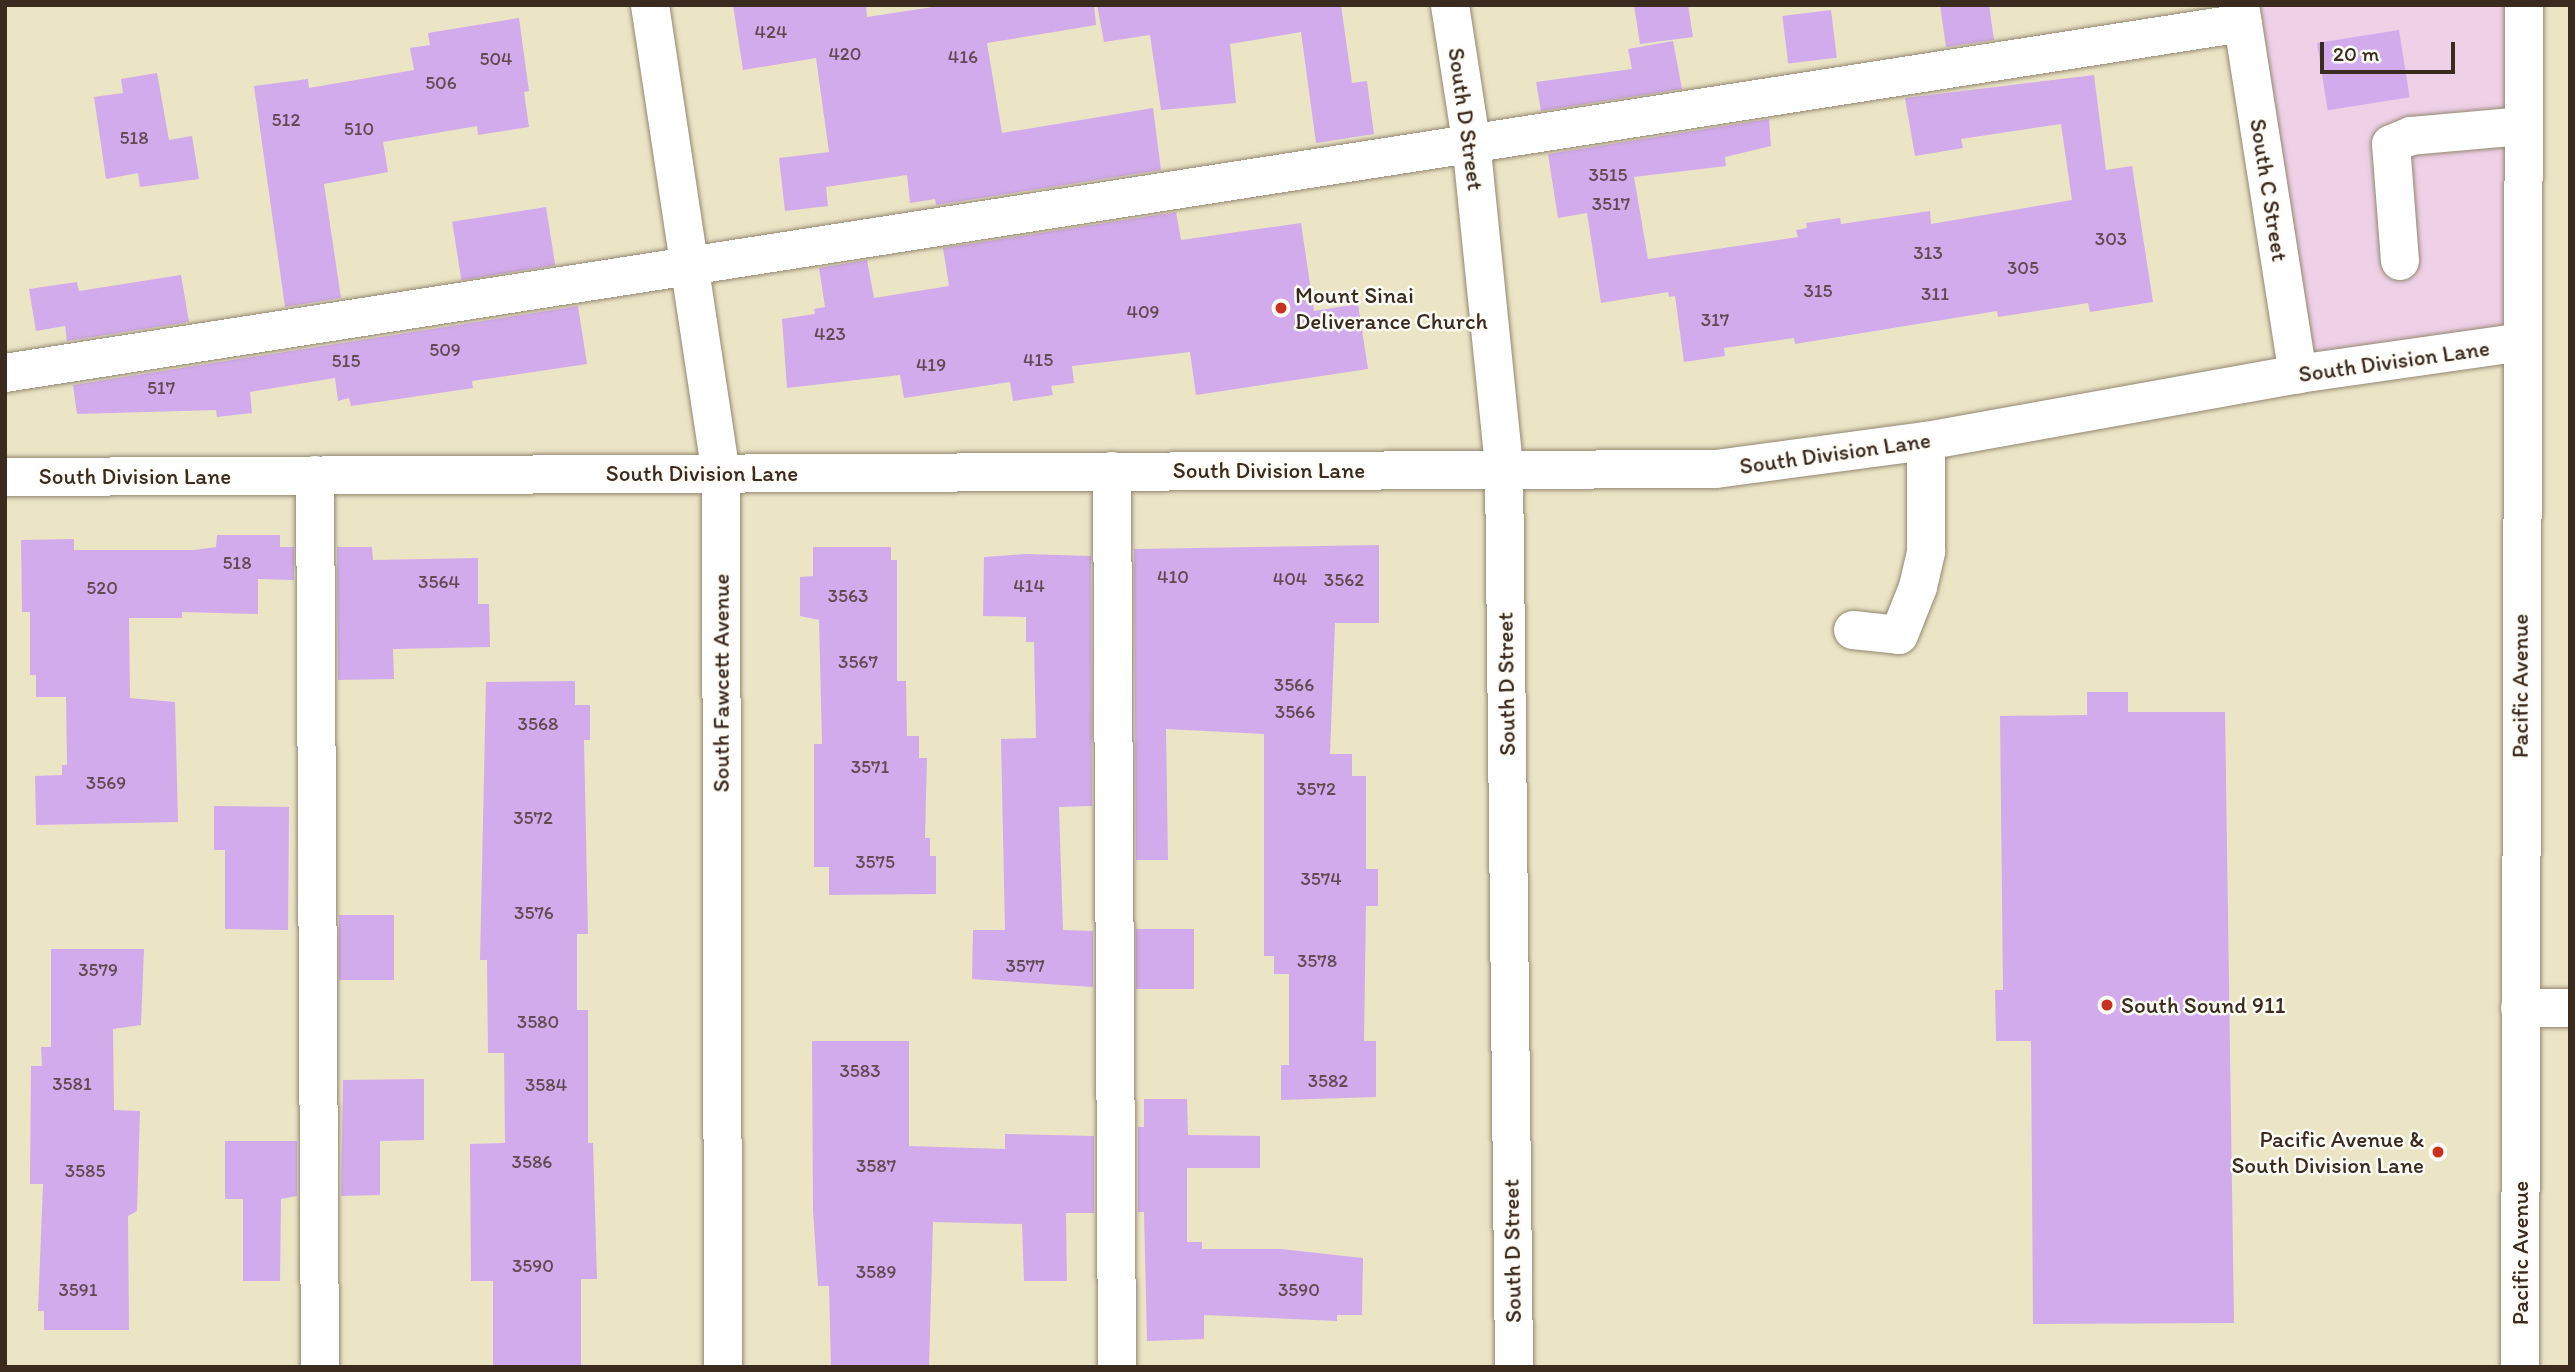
<!DOCTYPE html>
<style>
body{margin:0}
#map{position:relative;width:2575px;height:1372px;overflow:hidden;background:#ebe4c5;font-family:Itim,sans-serif}
div>[style]{position:absolute}
.built>*{inset:0;background:#eed0e7}
.building>*{inset:0;background:#d2abec;transform-origin:0 0}
.roads{filter:drop-shadow(0 0 2px #938772) drop-shadow(0 0 2px #938772)}
.minor>*{height:38px;margin:-19px;padding:0 19px;transform-origin:19px;border-radius:19px;background:#fff}
.major>*{height:38px;margin:-19px;padding:0 19px;transform-origin:19px;border-radius:19px;background:#fff}
.dots>*{width:19px;height:19px;translate:-50% -50%;box-sizing:border-box;border:4px solid #fdfcf7;border-radius:50%}
span{translate:-50% -50%;white-space:nowrap;text-align:center;line-height:1.15;-webkit-text-stroke:5px #fdfcf7;paint-order:stroke}
.number-label{font-size:19px;color:#614a52}
.number-label span{-webkit-text-stroke-width:0}
.street-label{font-size:23px;color:#3b2a1e}
.poi-label{font-size:23px;color:#3b2a1e}
.left{translate:0 -50%;text-align:left}
.right{translate:-100% -50%;text-align:right}
.frame{position:absolute;inset:0;border:7px solid #3b2a1e;pointer-events:none}
.scale{position:absolute;left:2320px;top:42px;width:135px;height:32px;box-sizing:border-box;border:4px solid #3b2a1e;border-top:0;padding-left:9px;font-size:21px;line-height:24px;white-space:nowrap;color:#3b2a1e;-webkit-text-stroke:5px #fdfcf7;paint-order:stroke}
</style>
<div id="map">
<div class="built">
<i style="clip-path:polygon(2240px 5px,2524px 5px,2522px 342px,2298px 374px)"></i>
</div>
<div class="building">
<i style="clip-path:polygon(733px 5px,866px 5px,867px 17px,946px 5px,1094px 5px,1096px 25px,987px 43px,1002px 133px,1153px 108px,1161px 170px,936px 205px,935px 199px,910px 203px,907px 175px,826px 187px,828px 206px,785px 211px,779px 158px,829px 152px,816px 58px,743px 70px)"></i>
<i style="clip-path:polygon(1097px 5px,1341px 5px,1352px 83px,1367px 81px,1374px 134px,1316px 143px,1301px 32px,1230px 44px,1236px 103px,1161px 110px,1150px 35px,1104px 42px)"></i>
<i style="clip-path:polygon(1634px 5px,1688px 5px,1693px 37px,1640px 44px)"></i>
<i style="clip-path:polygon(1940px 5px,1989px 5px,1994px 40px,1946px 47px)"></i>
<i style="left:1831px;top:10px;width:48px;height:49px;rotate:83deg"></i>
<i style="clip-path:polygon(519px 18px,529px 91px,524px 92px,529px 127px,478px 135px,477px 126px,383px 142px,388px 172px,324px 184px,341px 298px,285px 307px,254px 86px,308px 79px,309px 88px,414px 70px,410px 48px,430px 45px,428px 33px)"></i>
<i style="left:2399px;top:30px;width:68px;height:83px;rotate:81deg"></i>
<i style="clip-path:polygon(1673px 41px,1682px 89px,1541px 111px,1536px 82px,1632px 69px,1628px 49px)"></i>
<i style="clip-path:polygon(157px 73px,169px 140px,192px 136px,199px 179px,140px 187px,138px 173px,106px 179px,94px 97px,123px 93px,121px 79px)"></i>
<i style="clip-path:polygon(2094px 75px,2106px 170px,2132px 166px,2153px 302px,2090px 312px,2088px 303px,1998px 317px,1997px 311px,1795px 344px,1794px 338px,1724px 348px,1725px 356px,1684px 362px,1675px 296px,1669px 297px,1668px 292px,1601px 303px,1587px 213px,1558px 218px,1548px 154px,1769px 119px,1771px 146px,1725px 157px,1726px 166px,1634px 177px,1648px 259px,1798px 237px,1796px 230px,1807px 228px,1806px 223px,1840px 218px,1841px 224px,1930px 211px,1931px 224px,2072px 200px,2061px 124px,1961px 139px,1963px 148px,1915px 156px,1905px 98px)"></i>
<i style="left:546px;top:207px;width:59px;height:95px;rotate:81deg"></i>
<i style="clip-path:polygon(1176px 212px,1181px 240px,1301px 223px,1314px 311px,1358px 304px,1368px 369px,1196px 395px,1190px 352px,1072px 366px,1074px 383px,1051px 386px,1053px 395px,1013px 401px,1010px 382px,904px 398px,900px 375px,787px 388px,782px 319px,815px 314px,814px 309px,825px 307px,819px 268px,867px 260px,874px 298px,949px 286px,943px 248px)"></i>
<i style="clip-path:polygon(181px 275px,189px 322px,67px 341px,65px 326px,36px 331px,29px 289px,77px 282px,79px 291px)"></i>
<i style="clip-path:polygon(578px 306px,587px 364px,472px 381px,473px 388px,351px 406px,349px 398px,338px 401px,335px 378px,250px 392px,252px 413px,217px 417px,216px 410px,77px 414px,73px 385px)"></i>
<i style="clip-path:polygon(217px 535px,280px 535px,280px 547px,294px 547px,294px 580px,258px 579px,258px 614px,182px 612px,182px 618px,129px 618px,130px 698px,175px 702px,178px 822px,36px 825px,35px 776px,62px 775px,62px 765px,67px 765px,66px 697px,36px 697px,36px 675px,30px 675px,30px 612px,22px 612px,21px 540px,74px 539px,74px 550px,194px 550px,216px 547px)"></i>
<i style="clip-path:polygon(1379px 545px,1379px 623px,1335px 623px,1330px 754px,1352px 754px,1352px 776px,1366px 776px,1366px 869px,1378px 869px,1378px 906px,1366px 906px,1364px 1041px,1376px 1041px,1376px 1097px,1281px 1100px,1281px 1065px,1289px 1065px,1289px 974px,1274px 974px,1274px 956px,1264px 956px,1264px 734px,1166px 729px,1168px 860px,1136px 860px,1134px 549px)"></i>
<i style="clip-path:polygon(337px 547px,372px 547px,373px 560px,478px 558px,478px 604px,489px 604px,490px 647px,393px 649px,394px 679px,338px 680px)"></i>
<i style="clip-path:polygon(813px 547px,891px 547px,891px 560px,897px 560px,897px 681px,906px 681px,907px 736px,919px 736px,919px 758px,927px 758px,925px 838px,930px 838px,930px 856px,936px 856px,936px 894px,829px 895px,829px 867px,814px 867px,814px 744px,822px 744px,819px 620px,800px 616px,800px 577px,813px 576px)"></i>
<i style="clip-path:polygon(1025px 554px,1091px 556px,1092px 806px,1059px 807px,1063px 930px,1093px 931px,1093px 987px,972px 979px,973px 930px,1005px 930px,1001px 739px,1036px 738px,1034px 642px,1026px 642px,1026px 617px,983px 616px,984px 557px)"></i>
<i style="clip-path:polygon(575px 681px,575px 705px,590px 705px,590px 740px,584px 740px,588px 934px,577px 934px,577px 1010px,588px 1010px,588px 1143px,593px 1143px,597px 1279px,581px 1279px,581px 1367px,493px 1367px,493px 1281px,471px 1281px,470px 1144px,505px 1143px,504px 1053px,488px 1053px,487px 960px,480px 960px,486px 682px)"></i>
<i style="clip-path:polygon(2087px 692px,2128px 692px,2128px 712px,2225px 712px,2234px 1323px,2033px 1324px,2031px 1041px,1996px 1041px,1995px 990px,2003px 990px,2000px 716px,2087px 715px)"></i>
<i style="clip-path:polygon(214px 806px,289px 807px,288px 930px,225px 929px,225px 850px,214px 850px)"></i>
<i style="left:339px;top:915px;width:55px;height:65px"></i>
<i style="left:1194px;top:929px;width:60px;height:58px;rotate:90deg"></i>
<i style="clip-path:polygon(51px 949px,144px 949px,141px 1025px,113px 1029px,114px 1110px,140px 1111px,137px 1211px,128px 1216px,129px 1330px,44px 1330px,44px 1311px,38px 1311px,43px 1184px,30px 1184px,31px 1066px,42px 1066px,41px 1047px,51px 1047px)"></i>
<i style="clip-path:polygon(812px 1041px,909px 1041px,909px 1146px,1005px 1149px,1005px 1134px,1094px 1136px,1094px 1213px,1066px 1213px,1067px 1281px,1024px 1281px,1022px 1224px,933px 1222px,929px 1367px,831px 1367px,829px 1286px,818px 1286px,813px 1210px)"></i>
<i style="clip-path:polygon(424px 1079px,424px 1140px,380px 1141px,380px 1195px,341px 1196px,343px 1080px)"></i>
<i style="clip-path:polygon(1144px 1099px,1187px 1099px,1188px 1135px,1260px 1136px,1260px 1168px,1187px 1168px,1187px 1242px,1202px 1242px,1202px 1249px,1281px 1249px,1363px 1258px,1362px 1315px,1337px 1315px,1337px 1321px,1204px 1315px,1204px 1339px,1147px 1341px,1144px 1212px,1138px 1212px,1138px 1127px,1144px 1127px)"></i>
<i style="clip-path:polygon(225px 1141px,297px 1141px,297px 1196px,281px 1199px,280px 1281px,243px 1281px,243px 1199px,225px 1199px)"></i>
</div>
<div class="roads">
<div class="minor">
<i style="left:650px;top:5px;width:474px;rotate:81.4deg"></i>
<i style="left:721px;top:474px;width:893px;rotate:89.87deg"></i>
<i style="left:1450px;top:5px;width:138px;rotate:81.2deg"></i>
<i style="left:1471px;top:141px;width:329px;rotate:84.2deg"></i>
<i style="left:1504px;top:468px;width:899px;rotate:89.36deg"></i>
<i style="left:2240px;top:5px;width:374px;rotate:81.1deg"></i>
<i style="left:2400px;top:261px;width:117px;rotate:-94.4deg"></i>
<i style="left:2391px;top:144px;width:22px;rotate:-22deg"></i>
<i style="left:2411px;top:136px;width:112px;rotate:-5.1deg"></i>
<i style="left:5px;top:373px;width:2265px;rotate:-8.89deg"></i>
<i style="left:1112px;top:471px;width:896px;rotate:89.68deg"></i>
<i style="left:315px;top:475px;width:892px;rotate:89.68deg"></i>
<i style="left:5px;top:477px;width:1711px;rotate:-0.27deg"></i>
<i style="left:1716px;top:469px;width:212px;rotate:-7.6deg"></i>
<i style="left:1926px;top:441px;width:378px;rotate:-10.2deg"></i>
<i style="left:2298px;top:374px;width:226px;rotate:-8.1deg"></i>
<i style="left:1853px;top:630px;width:46px;rotate:6.2deg"></i>
<i style="left:1899px;top:635px;width:52px;rotate:-68.4deg"></i>
<i style="left:1918px;top:587px;width:37px;rotate:-77deg"></i>
<i style="left:1926px;top:551px;width:110px;rotate:-90deg"></i>
<i style="left:2520px;top:1008px;width:50px"></i>
</div>
<div class="major">
<i style="left:2520px;top:1367px;width:1362px;rotate:-89.83deg"></i>
</div>
</div>
<div class="dots">
<i style="left:1281px;top:308px;background:#c8321e"></i>
<i style="left:2107px;top:1005px;background:#c8321e"></i>
<i style="left:2438px;top:1152px;background:#c8321e"></i>
</div>
<div class="number-label">
<span style="left:771px;top:32px">424</span>
<span style="left:845px;top:54px">420</span>
<span style="left:963px;top:57px">416</span>
<span style="left:496px;top:59px">504</span>
<span style="left:441px;top:83px">506</span>
<span style="left:286px;top:120px">512</span>
<span style="left:359px;top:129px">510</span>
<span style="left:134px;top:138px">518</span>
<span style="left:1608px;top:175px">3515</span>
<span style="left:1611px;top:204px">3517</span>
<span style="left:2111px;top:239px">303</span>
<span style="left:1928px;top:253px">313</span>
<span style="left:2023px;top:268px">305</span>
<span style="left:1818px;top:291px">315</span>
<span style="left:1935px;top:294px">311</span>
<span style="left:1143px;top:312px">409</span>
<span style="left:1715px;top:320px">317</span>
<span style="left:830px;top:334px">423</span>
<span style="left:445px;top:350px">509</span>
<span style="left:1038px;top:360px">415</span>
<span style="left:346px;top:361px">515</span>
<span style="left:931px;top:365px">419</span>
<span style="left:161px;top:388px">517</span>
<span style="left:237px;top:563px">518</span>
<span style="left:1173px;top:577px">410</span>
<span style="left:1290px;top:579px">404</span>
<span style="left:1344px;top:580px">3562</span>
<span style="left:439px;top:582px">3564</span>
<span style="left:1029px;top:586px">414</span>
<span style="left:102px;top:588px">520</span>
<span style="left:848px;top:596px">3563</span>
<span style="left:858px;top:662px">3567</span>
<span style="left:1294px;top:685px">3566</span>
<span style="left:1295px;top:712px">3566</span>
<span style="left:538px;top:724px">3568</span>
<span style="left:870px;top:767px">3571</span>
<span style="left:106px;top:783px">3569</span>
<span style="left:1316px;top:789px">3572</span>
<span style="left:533px;top:818px">3572</span>
<span style="left:875px;top:862px">3575</span>
<span style="left:1321px;top:879px">3574</span>
<span style="left:534px;top:913px">3576</span>
<span style="left:1317px;top:961px">3578</span>
<span style="left:1025px;top:966px">3577</span>
<span style="left:98px;top:970px">3579</span>
<span style="left:538px;top:1022px">3580</span>
<span style="left:860px;top:1071px">3583</span>
<span style="left:1328px;top:1081px">3582</span>
<span style="left:72px;top:1084px">3581</span>
<span style="left:546px;top:1085px">3584</span>
<span style="left:532px;top:1162px">3586</span>
<span style="left:876px;top:1166px">3587</span>
<span style="left:85px;top:1171px">3585</span>
<span style="left:533px;top:1266px">3590</span>
<span style="left:876px;top:1272px">3589</span>
<span style="left:78px;top:1290px">3591</span>
<span style="left:1299px;top:1290px">3590</span>
</div>
<div class="street-label">
<span style="left:1466px;top:119px;rotate:82deg">South D Street</span>
<span style="left:2269px;top:190px;rotate:81deg">South C Street</span>
<span style="left:2394px;top:361px;rotate:-8deg">South Division Lane</span>
<span style="left:1835px;top:453px;rotate:-8deg">South Division Lane</span>
<span style="left:1269px;top:470px">South Division Lane</span>
<span style="left:702px;top:473px">South Division Lane</span>
<span style="left:135px;top:476px">South Division Lane</span>
<span style="left:721px;top:683px;rotate:-90deg">South Fawcett Avenue</span>
<span style="left:1506px;top:684px;rotate:-91deg">South D Street</span>
<span style="left:2520px;top:686px;rotate:-90deg">Pacific Avenue</span>
<span style="left:1512px;top:1251px;rotate:-91deg">South D Street</span>
<span style="left:2520px;top:1253px;rotate:-90deg">Pacific Avenue</span>
</div>
<div class="poi-label">
<span class="left" style="left:1295px;top:308px">Mount Sinai<br>Deliverance Church</span>
<span class="left" style="left:2121px;top:1005px">South Sound 911</span>
<span class="right" style="left:2424px;top:1152px">Pacific Avenue &amp;<br>South Division Lane</span>
</div>
<div class="frame"></div>
<div class="scale">20 m</div>
</div>
